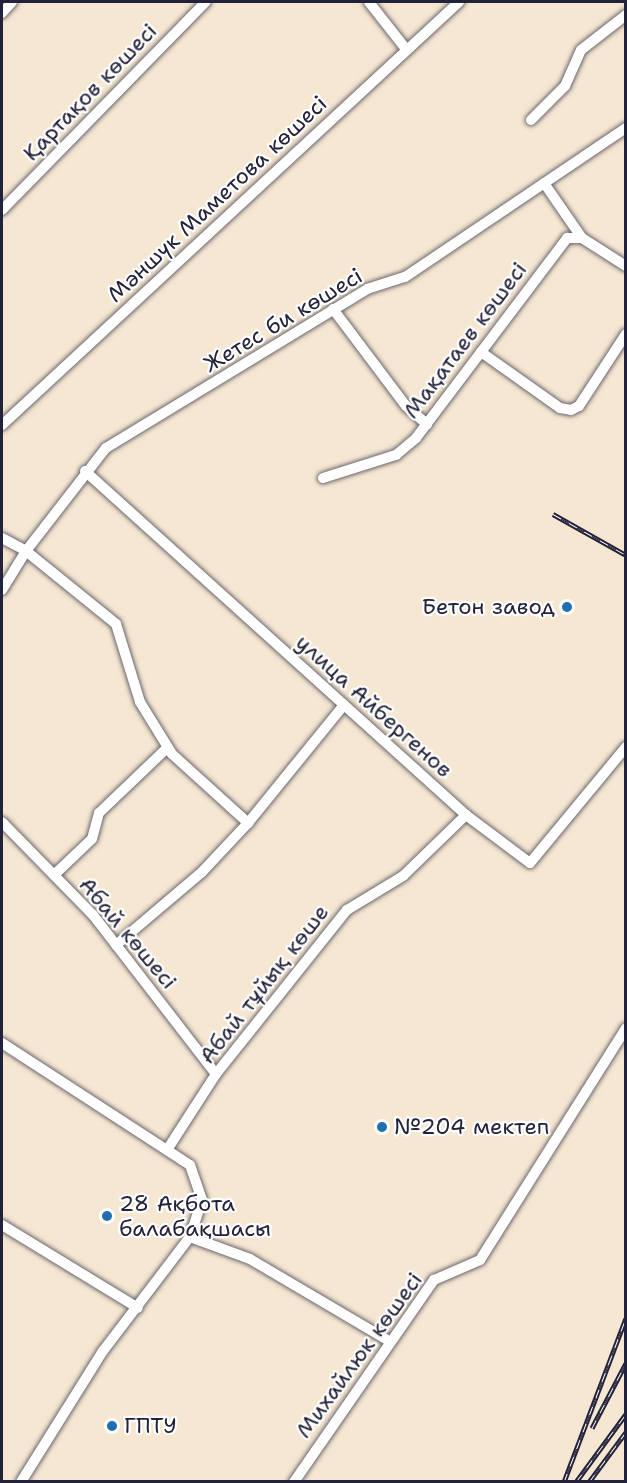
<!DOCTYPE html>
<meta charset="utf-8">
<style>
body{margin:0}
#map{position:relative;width:627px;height:1483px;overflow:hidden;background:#f5e7d1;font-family:"Shantell Sans",sans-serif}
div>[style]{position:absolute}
.roads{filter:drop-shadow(0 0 2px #6c6770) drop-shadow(0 0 2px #6c6770)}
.street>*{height:10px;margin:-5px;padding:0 5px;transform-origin:5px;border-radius:5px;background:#fff}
.rail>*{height:5px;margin-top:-2.5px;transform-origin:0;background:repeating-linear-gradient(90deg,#fff 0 9px,#22223b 0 18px);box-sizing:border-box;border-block:2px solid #22223b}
.dots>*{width:16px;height:16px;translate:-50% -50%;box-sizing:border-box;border:3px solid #fff;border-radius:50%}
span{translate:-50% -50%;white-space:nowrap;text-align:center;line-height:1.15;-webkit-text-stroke:4.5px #fff;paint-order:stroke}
.street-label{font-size:22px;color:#22223b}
.poi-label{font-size:22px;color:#22223b}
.right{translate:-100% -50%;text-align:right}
.left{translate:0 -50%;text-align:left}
.frame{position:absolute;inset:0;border:3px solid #22223b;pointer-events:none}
</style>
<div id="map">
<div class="roads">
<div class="street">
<i style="left:369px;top:2px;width:60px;rotate:51.8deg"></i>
<i style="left:2px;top:13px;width:15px;rotate:-48deg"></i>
<i style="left:531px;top:120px;width:48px;rotate:-45deg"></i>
<i style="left:565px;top:86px;width:39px;rotate:-66deg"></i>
<i style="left:581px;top:50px;width:57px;rotate:-37.9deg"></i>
<i style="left:544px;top:183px;width:67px;rotate:55.4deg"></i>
<i style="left:2px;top:210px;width:291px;rotate:-45.6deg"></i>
<i style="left:333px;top:309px;width:121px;rotate:53deg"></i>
<i style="left:406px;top:406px;width:28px;rotate:41deg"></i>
<i style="left:481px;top:352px;width:97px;rotate:35.3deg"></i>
<i style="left:560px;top:408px;width:11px;rotate:10deg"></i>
<i style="left:571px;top:410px;width:9px;rotate:-27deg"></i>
<i style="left:579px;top:406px;width:86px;rotate:-56.9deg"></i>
<i style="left:2px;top:425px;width:623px;rotate:-42.79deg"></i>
<i style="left:85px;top:471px;width:513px;rotate:42.08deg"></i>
<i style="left:466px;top:815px;width:80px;rotate:36.9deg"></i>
<i style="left:530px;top:863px;width:151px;rotate:-50.4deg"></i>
<i style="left:323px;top:478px;width:77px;rotate:-17.5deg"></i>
<i style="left:396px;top:455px;width:26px;rotate:-40deg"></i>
<i style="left:416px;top:438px;width:251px;rotate:-52.9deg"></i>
<i style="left:567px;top:238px;width:15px"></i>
<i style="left:582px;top:238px;width:52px;rotate:32.5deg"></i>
<i style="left:2px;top:538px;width:27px;rotate:28deg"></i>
<i style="left:26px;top:551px;width:116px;rotate:39deg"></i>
<i style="left:116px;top:624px;width:82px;rotate:72.9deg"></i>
<i style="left:140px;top:702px;width:61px;rotate:58.4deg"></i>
<i style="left:172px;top:754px;width:103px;rotate:42.2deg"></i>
<i style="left:2px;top:590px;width:46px;rotate:-58.4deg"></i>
<i style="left:26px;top:551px;width:130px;rotate:-52.2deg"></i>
<i style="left:106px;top:448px;width:306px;rotate:-31.3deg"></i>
<i style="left:367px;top:289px;width:40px;rotate:-18deg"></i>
<i style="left:405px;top:277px;width:267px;rotate:-34deg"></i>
<i style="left:2px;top:822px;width:130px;rotate:45.6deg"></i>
<i style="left:93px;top:915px;width:201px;rotate:52.3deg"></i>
<i style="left:54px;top:875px;width:52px;rotate:-43.5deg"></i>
<i style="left:92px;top:839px;width:27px;rotate:-75deg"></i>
<i style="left:99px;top:813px;width:95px;rotate:-43.7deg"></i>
<i style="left:116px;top:945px;width:113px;rotate:-40.3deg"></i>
<i style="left:202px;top:872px;width:67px;rotate:-46.8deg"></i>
<i style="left:248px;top:823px;width:152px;rotate:-50.9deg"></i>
<i style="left:2px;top:1043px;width:224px;rotate:33deg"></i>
<i style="left:190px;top:1165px;width:37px;rotate:71deg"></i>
<i style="left:202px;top:1200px;width:39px;rotate:108deg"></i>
<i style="left:167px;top:1150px;width:90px;rotate:-57.2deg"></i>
<i style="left:216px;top:1074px;width:210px;rotate:-51.4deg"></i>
<i style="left:347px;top:910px;width:66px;rotate:-31.3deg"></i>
<i style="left:403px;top:876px;width:88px;rotate:-44.1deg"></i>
<i style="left:2px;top:1225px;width:159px;rotate:31.4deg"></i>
<i style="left:21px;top:1482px;width:155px;rotate:-58deg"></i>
<i style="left:103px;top:1351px;width:143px;rotate:-52.7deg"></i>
<i style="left:190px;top:1237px;width:64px;rotate:20.1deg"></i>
<i style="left:250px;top:1259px;width:161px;rotate:30.5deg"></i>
<i style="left:294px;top:1482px;width:246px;rotate:-55.3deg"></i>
<i style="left:434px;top:1280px;width:50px;rotate:-23.5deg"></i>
<i style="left:480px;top:1260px;width:274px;rotate:-57.8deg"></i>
</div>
</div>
<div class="rail">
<i style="left:553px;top:514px;width:84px;rotate:29.3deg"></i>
<i style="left:592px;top:1428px;width:73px;rotate:-62.4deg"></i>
<i style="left:564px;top:1482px;width:175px;rotate:-69.3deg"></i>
<i style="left:576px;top:1482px;width:84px;rotate:-53.7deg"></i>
<i style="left:589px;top:1482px;width:62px;rotate:-53.5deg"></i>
</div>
<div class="dots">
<i style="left:567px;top:607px;background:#1f6fb2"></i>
<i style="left:382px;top:1127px;background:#1f6fb2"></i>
<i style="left:107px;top:1216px;background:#1f6fb2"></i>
<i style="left:112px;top:1426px;background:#1f6fb2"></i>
</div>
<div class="street-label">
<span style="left:90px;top:92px;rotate:-46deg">Қартақов көшесі</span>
<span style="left:217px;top:199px;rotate:-43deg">Мәншүк Маметова көшесі</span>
<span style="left:283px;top:320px;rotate:-31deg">Жетес би көшесі</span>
<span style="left:465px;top:340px;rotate:-53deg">Мақатаев көшесі</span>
<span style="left:374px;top:706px;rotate:42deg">улица Айбергенов</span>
<span style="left:128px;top:933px;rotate:50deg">Абай көшесі</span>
<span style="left:264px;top:984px;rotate:-52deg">Абай тұйық көше</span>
<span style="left:359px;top:1355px;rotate:-54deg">Михайлюк көшесі</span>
</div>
<div class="poi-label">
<span class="right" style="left:555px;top:607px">Бетон завод</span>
<span class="left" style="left:394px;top:1127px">№204 мектеп</span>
<span class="left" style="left:119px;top:1216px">28 Ақбота<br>балабақшасы</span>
<span class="left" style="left:124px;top:1426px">ГПТУ</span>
</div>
<div class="frame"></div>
</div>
